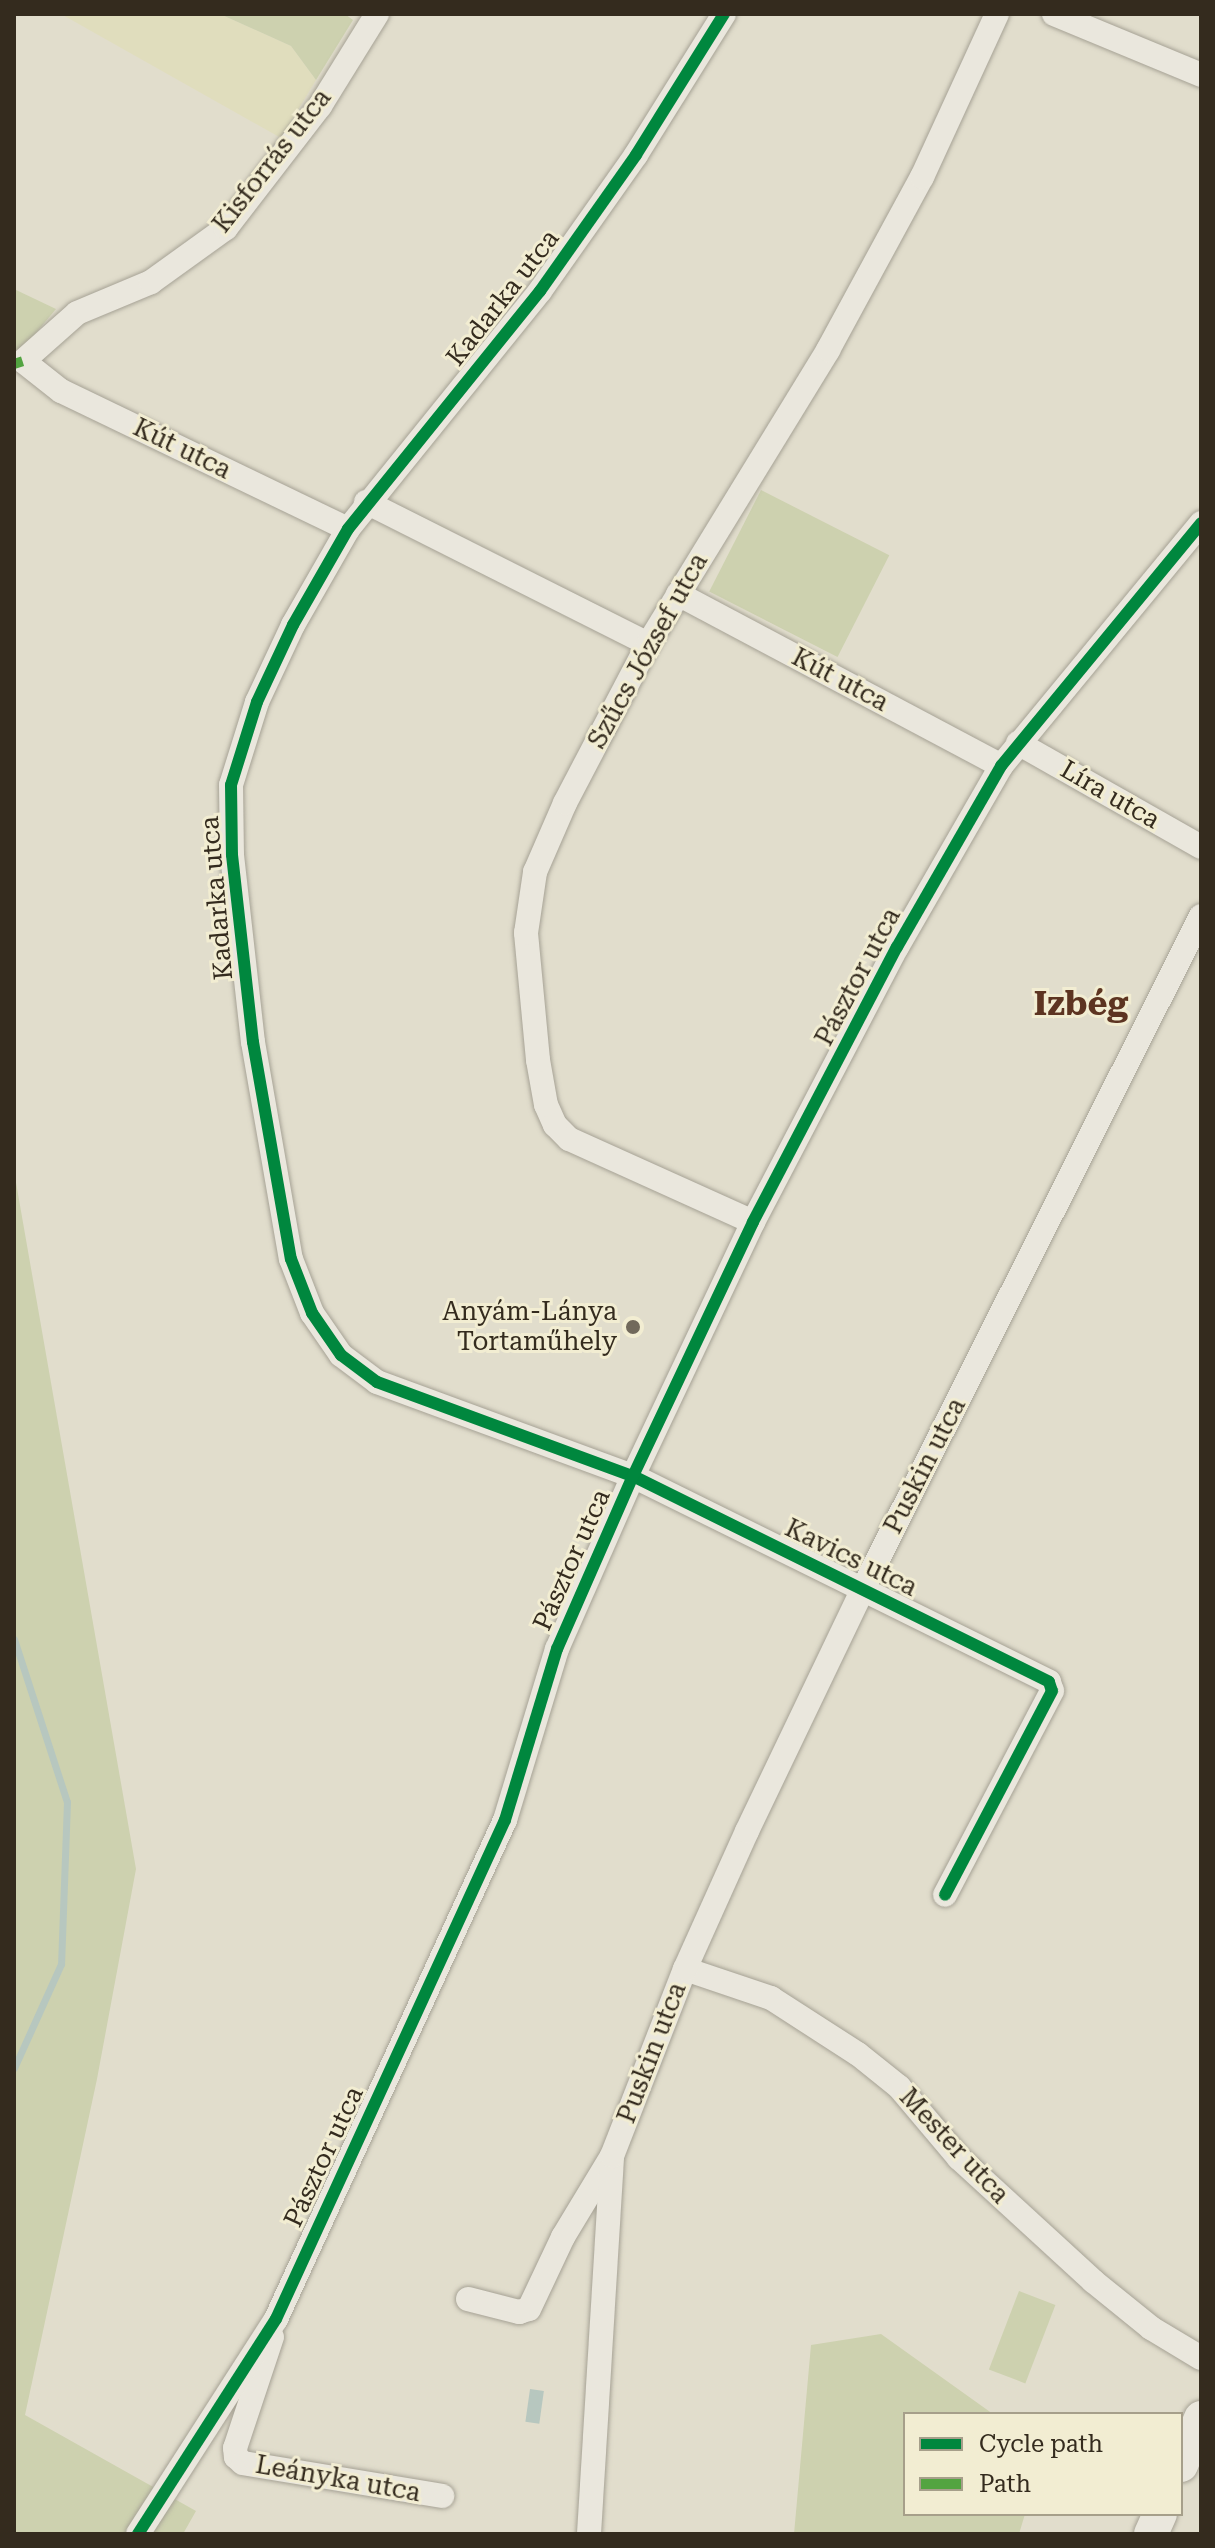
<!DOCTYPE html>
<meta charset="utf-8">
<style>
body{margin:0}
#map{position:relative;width:1215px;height:2548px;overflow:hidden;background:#e1ddcc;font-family:"Roboto Serif",serif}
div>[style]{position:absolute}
.farmland>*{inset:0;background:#e0ddbd}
.green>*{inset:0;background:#cdd1af;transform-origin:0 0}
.water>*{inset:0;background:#b7c7bf;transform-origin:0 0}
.stream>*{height:7px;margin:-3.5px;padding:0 3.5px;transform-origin:3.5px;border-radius:3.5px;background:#b7c7bf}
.roads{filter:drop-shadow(0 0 2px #a6a295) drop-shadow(0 0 2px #a6a295)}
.street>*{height:24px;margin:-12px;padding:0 12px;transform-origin:12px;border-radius:12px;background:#eae7dd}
.secondary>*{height:34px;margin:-17px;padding:0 17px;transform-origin:17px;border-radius:17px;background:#eae7dd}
.quiet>*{height:10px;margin-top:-5px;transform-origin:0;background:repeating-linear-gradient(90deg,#53a441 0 20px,transparent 0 30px)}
.cycleway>*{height:12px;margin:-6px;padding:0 6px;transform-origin:6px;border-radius:6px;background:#00873e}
.dots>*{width:22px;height:22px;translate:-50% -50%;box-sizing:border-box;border:4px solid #f2edd2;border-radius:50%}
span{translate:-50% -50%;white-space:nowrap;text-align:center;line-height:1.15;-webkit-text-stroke:6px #f2edd2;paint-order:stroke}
.street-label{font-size:26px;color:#342b1e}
.poi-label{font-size:26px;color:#342b1e}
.right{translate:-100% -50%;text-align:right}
.district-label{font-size:34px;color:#5d3421;font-weight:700}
.frame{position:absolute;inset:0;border:16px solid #342b1e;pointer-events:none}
.legend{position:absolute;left:903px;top:2412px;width:280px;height:104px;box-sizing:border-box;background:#f2edd2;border:2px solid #a69f8a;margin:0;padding:10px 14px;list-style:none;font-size:24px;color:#342b1e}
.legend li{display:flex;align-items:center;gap:16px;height:40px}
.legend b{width:40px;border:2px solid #a69f8a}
</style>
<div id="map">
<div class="farmland">
<i style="clip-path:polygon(61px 14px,220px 14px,291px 46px,316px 80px,281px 138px)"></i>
</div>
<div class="green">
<i style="clip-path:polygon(220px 14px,345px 14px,353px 20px,316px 80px,291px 46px)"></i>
<i style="clip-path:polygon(14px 289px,56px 309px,14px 359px)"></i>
<i style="left:761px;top:490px;width:144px;height:114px;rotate:27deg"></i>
<i style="clip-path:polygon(14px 1171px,136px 1869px,97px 2079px,25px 2415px,196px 2511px,183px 2534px,14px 2534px)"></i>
<i style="left:1019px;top:2291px;width:39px;height:84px;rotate:21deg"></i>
<i style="clip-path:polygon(881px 2334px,993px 2414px,905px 2414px,905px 2514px,1025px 2514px,1019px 2534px,794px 2534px,811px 2345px)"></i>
</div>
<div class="water">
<i style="left:530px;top:2389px;width:14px;height:33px;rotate:8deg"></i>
</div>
<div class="stream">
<i style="left:14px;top:1639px;width:171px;rotate:72deg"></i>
<i style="left:67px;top:1802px;width:162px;rotate:92.1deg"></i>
<i style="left:61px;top:1964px;width:114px;rotate:114.3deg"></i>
</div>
<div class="roads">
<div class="street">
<i style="left:724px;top:14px;width:166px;rotate:122deg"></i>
<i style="left:636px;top:155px;width:166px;rotate:125.2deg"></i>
<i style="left:540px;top:291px;width:306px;rotate:128.9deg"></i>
<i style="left:348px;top:529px;width:111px;rotate:119.8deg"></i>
<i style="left:293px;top:625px;width:85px;rotate:115.1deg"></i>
<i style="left:257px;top:702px;width:87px;rotate:107.4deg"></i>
<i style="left:231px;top:785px;width:70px;rotate:89.2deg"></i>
<i style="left:232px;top:855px;width:188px;rotate:83.6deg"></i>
<i style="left:253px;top:1042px;width:220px;rotate:80.1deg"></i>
<i style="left:291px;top:1259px;width:58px;rotate:68.7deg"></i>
<i style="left:312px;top:1313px;width:51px;rotate:55.4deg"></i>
<i style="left:341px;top:1355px;width:45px;rotate:36.9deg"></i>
<i style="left:377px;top:1382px;width:273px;rotate:20.2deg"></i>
<i style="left:633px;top:1476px;width:464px;rotate:26.3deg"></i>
<i style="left:1049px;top:1682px;width:9px;rotate:72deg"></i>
<i style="left:1052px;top:1691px;width:230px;rotate:117.7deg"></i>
<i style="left:1054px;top:14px;width:159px;rotate:22.5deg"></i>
<i style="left:366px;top:502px;width:316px;rotate:26.7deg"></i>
<i style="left:348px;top:529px;width:318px;rotate:-154.3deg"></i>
<i style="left:61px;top:391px;width:48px;rotate:-141.7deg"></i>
<i style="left:23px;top:361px;width:72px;rotate:-41.6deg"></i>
<i style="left:77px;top:313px;width:80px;rotate:-22.7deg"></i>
<i style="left:151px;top:282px;width:92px;rotate:-35.8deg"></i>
<i style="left:226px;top:228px;width:154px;rotate:-52.4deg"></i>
<i style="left:320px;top:106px;width:108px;rotate:-58.2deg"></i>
<i style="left:678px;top:594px;width:366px;rotate:28deg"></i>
<i style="left:1018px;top:743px;width:210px;rotate:29.6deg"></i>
<i style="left:753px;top:1222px;width:202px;rotate:-155.7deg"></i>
<i style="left:569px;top:1139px;width:20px;rotate:-135deg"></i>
<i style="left:555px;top:1125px;width:22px;rotate:-114deg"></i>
<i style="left:546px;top:1105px;width:46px;rotate:-100.1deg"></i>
<i style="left:538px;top:1060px;width:128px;rotate:-95.4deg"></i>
<i style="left:526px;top:933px;width:62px;rotate:-81.6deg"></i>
<i style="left:535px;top:872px;width:75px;rotate:-66.5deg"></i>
<i style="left:565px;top:803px;width:179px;rotate:-62.4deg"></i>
<i style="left:648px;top:644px;width:345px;rotate:-58.5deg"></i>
<i style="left:828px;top:350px;width:197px;rotate:-61.5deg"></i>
<i style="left:922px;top:177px;width:179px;rotate:-65.3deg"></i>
<i style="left:685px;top:1969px;width:91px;rotate:18.6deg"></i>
<i style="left:771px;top:1998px;width:103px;rotate:32.8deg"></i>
<i style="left:858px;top:2054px;width:53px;rotate:38.8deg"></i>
<i style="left:899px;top:2087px;width:93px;rotate:49.8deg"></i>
<i style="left:959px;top:2158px;width:182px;rotate:42.5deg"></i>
<i style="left:1093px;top:2281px;width:75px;rotate:39deg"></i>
<i style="left:1151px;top:2328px;width:58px;rotate:31deg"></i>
<i style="left:468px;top:2299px;width:53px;rotate:14.3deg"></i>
<i style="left:519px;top:2312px;width:10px;rotate:-17deg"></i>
<i style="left:529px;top:2309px;width:80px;rotate:-64.7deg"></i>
<i style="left:563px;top:2237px;width:91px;rotate:-58.9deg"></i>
<i style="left:272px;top:2337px;width:117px;rotate:108.4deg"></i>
<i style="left:235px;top:2448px;width:9px;rotate:84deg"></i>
<i style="left:236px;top:2457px;width:9px;rotate:41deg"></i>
<i style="left:243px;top:2463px;width:202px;rotate:9.4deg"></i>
<i style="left:138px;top:2534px;width:255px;rotate:-57.3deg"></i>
<i style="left:276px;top:2319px;width:549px;rotate:-65.35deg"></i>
<i style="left:505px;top:1820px;width:179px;rotate:-73.1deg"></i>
<i style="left:557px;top:1649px;width:189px;rotate:-66.3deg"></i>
<i style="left:633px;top:1476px;width:281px;rotate:-64.7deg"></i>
<i style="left:753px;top:1222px;width:310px;rotate:-62.4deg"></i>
<i style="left:897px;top:947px;width:209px;rotate:-60.1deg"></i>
<i style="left:1001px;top:766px;width:315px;rotate:-50.5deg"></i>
<i style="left:589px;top:2534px;width:379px;rotate:-86.5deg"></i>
<i style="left:612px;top:2156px;width:201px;rotate:-68.7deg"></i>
<i style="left:685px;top:1969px;width:151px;rotate:-65.8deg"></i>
<i style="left:747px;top:1831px;width:268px;rotate:-64.4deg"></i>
<i style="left:863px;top:1589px;width:753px;rotate:-63.33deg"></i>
</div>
<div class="secondary">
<i style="left:1181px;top:2465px;width:51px;rotate:-66.9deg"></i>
<i style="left:1151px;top:2534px;width:22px;rotate:-66deg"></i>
</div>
</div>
<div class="quiet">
<i style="left:14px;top:364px;width:9px;rotate:-18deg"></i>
</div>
<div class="cycleway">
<i style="left:724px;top:14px;width:166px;rotate:122deg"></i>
<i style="left:636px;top:155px;width:166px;rotate:125.2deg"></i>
<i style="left:540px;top:291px;width:306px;rotate:128.9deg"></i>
<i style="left:348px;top:529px;width:111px;rotate:119.8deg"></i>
<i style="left:293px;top:625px;width:85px;rotate:115.1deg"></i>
<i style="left:257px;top:702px;width:87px;rotate:107.4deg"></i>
<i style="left:231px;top:785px;width:70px;rotate:89.2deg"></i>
<i style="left:232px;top:855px;width:188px;rotate:83.6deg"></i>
<i style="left:253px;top:1042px;width:220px;rotate:80.1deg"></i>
<i style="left:291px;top:1259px;width:58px;rotate:68.7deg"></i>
<i style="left:312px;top:1313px;width:51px;rotate:55.4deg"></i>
<i style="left:341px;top:1355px;width:45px;rotate:36.9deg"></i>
<i style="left:377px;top:1382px;width:273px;rotate:20.2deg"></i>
<i style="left:633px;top:1476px;width:464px;rotate:26.3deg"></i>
<i style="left:1049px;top:1682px;width:9px;rotate:72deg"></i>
<i style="left:1052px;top:1691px;width:230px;rotate:117.7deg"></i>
<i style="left:138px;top:2534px;width:255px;rotate:-57.3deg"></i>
<i style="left:276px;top:2319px;width:549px;rotate:-65.35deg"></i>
<i style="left:505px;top:1820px;width:179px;rotate:-73.1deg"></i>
<i style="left:557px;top:1649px;width:189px;rotate:-66.3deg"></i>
<i style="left:633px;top:1476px;width:281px;rotate:-64.7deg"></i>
<i style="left:753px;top:1222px;width:310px;rotate:-62.4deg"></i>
<i style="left:897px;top:947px;width:209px;rotate:-60.1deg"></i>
<i style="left:1001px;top:766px;width:315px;rotate:-50.5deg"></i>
</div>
<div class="dots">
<i style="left:633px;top:1327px;background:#71695b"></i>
</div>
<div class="street-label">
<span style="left:272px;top:161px;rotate:-52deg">Kisforrás utca</span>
<span style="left:503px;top:298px;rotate:-52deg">Kadarka utca</span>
<span style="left:182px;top:449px;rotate:26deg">Kút utca</span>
<span style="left:648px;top:651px;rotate:-61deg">Szűcs József utca</span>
<span style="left:840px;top:680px;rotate:28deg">Kút utca</span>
<span style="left:1110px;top:795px;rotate:30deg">Líra utca</span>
<span style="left:217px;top:898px;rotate:-95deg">Kadarka utca</span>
<span style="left:858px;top:977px;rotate:-62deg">Pásztor utca</span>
<span style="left:925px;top:1466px;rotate:-63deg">Puskin utca</span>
<span style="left:851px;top:1558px;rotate:26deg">Kavics utca</span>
<span style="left:572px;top:1560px;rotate:-66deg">Pásztor utca</span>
<span style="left:652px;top:2053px;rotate:-69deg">Puskin utca</span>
<span style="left:954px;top:2146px;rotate:47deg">Mester utca</span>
<span style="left:324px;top:2157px;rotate:-65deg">Pásztor utca</span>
<span style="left:338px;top:2479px;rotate:10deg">Leányka utca</span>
</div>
<div class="poi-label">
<span class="right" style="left:617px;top:1327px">Anyám-Lánya<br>Tortaműhely</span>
</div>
<div class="district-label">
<span style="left:1081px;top:1004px">Izbég</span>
</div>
<div class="frame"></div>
<ul class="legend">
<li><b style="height:10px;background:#00873e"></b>Cycle path</li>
<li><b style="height:10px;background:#53a441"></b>Path</li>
</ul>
</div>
